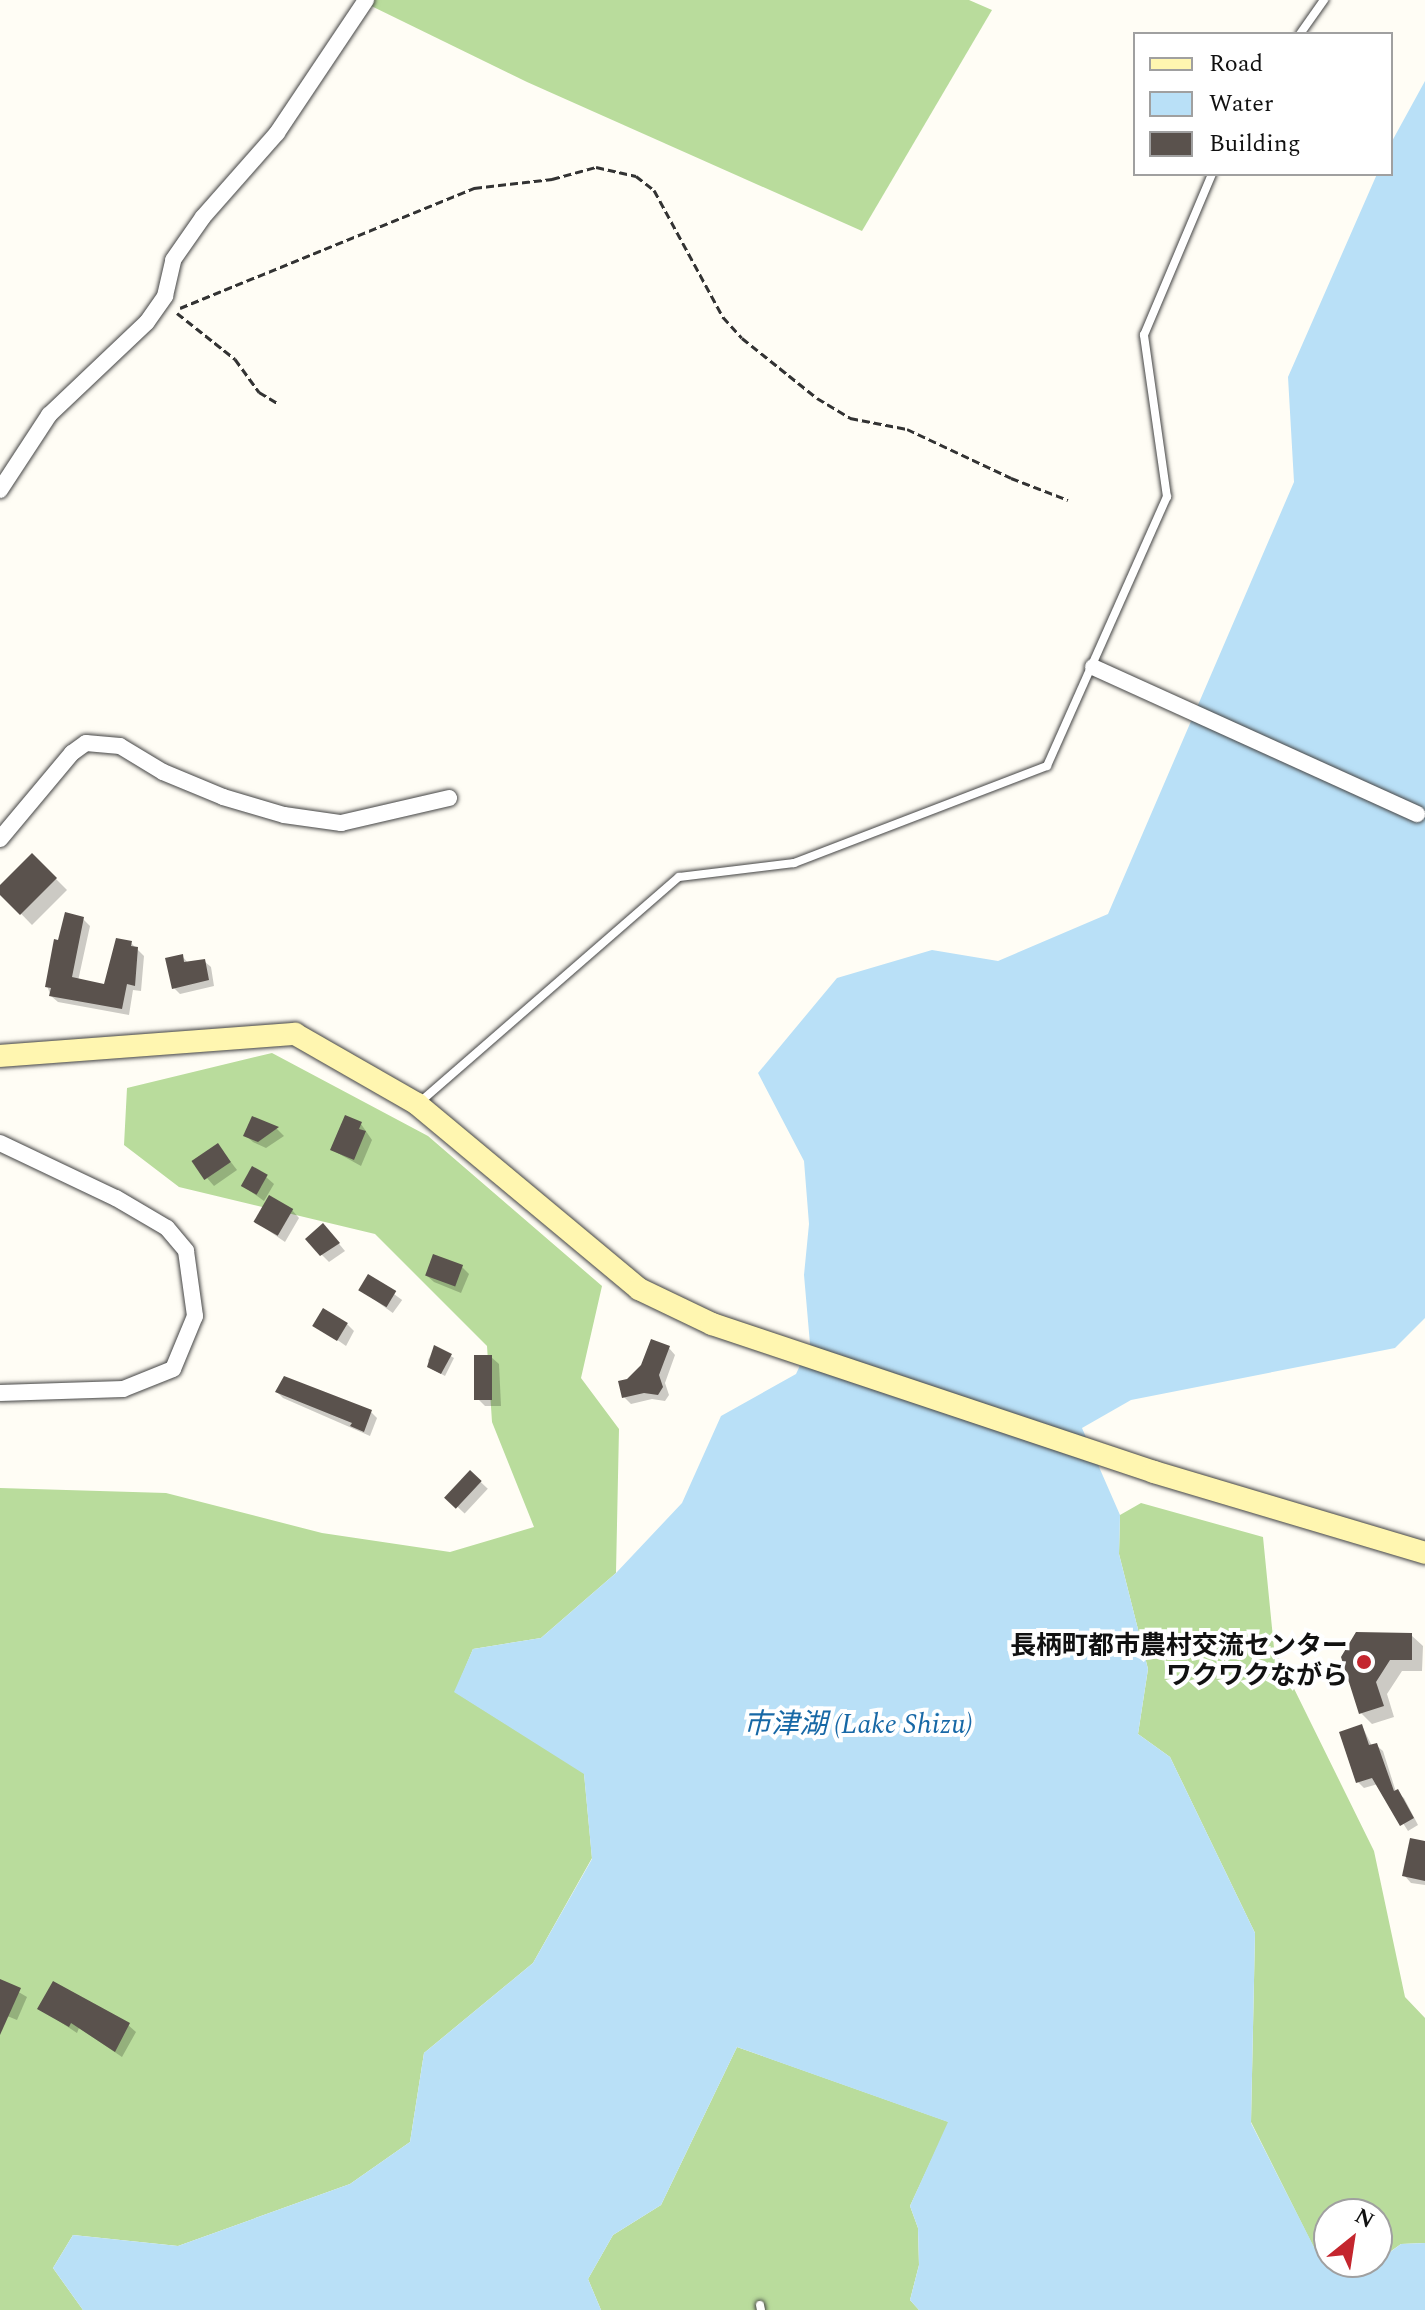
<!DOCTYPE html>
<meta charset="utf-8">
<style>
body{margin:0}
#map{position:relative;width:1425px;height:2310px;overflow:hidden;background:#fffdf5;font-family:Spectral,"Noto Sans JP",serif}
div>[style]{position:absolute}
.forest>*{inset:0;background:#b9dc9c}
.water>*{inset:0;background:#b9e0f7}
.shadow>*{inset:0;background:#0003;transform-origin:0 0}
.building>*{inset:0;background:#5a524d;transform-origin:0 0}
.path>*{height:3px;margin-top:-1.5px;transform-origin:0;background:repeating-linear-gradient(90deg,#333 0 8px,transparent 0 12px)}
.roads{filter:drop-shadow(0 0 2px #444) drop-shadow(0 0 2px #444)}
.lane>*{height:8px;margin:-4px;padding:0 4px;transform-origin:4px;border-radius:4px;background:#fff}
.street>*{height:16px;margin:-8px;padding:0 8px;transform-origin:8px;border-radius:8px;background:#fff}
.secondary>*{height:22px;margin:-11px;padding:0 11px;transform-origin:11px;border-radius:11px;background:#fff6b0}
.dots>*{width:22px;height:22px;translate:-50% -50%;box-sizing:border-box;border:4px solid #fff;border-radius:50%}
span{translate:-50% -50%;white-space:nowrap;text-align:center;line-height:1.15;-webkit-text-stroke:8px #fff;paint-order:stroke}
.poi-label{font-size:26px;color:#111;font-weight:700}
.right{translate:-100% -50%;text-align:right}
.water-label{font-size:28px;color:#1768a6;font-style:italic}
.legend{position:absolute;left:1133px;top:32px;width:260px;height:144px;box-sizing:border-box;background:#fff;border:2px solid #a0a0a0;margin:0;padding:10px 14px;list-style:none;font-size:24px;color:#111}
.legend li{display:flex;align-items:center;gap:16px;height:40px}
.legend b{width:40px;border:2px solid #a0a0a0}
.north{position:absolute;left:1313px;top:2198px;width:80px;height:80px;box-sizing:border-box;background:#fff;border:2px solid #a0a0a0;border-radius:50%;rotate:30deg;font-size:22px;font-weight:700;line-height:32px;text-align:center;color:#111}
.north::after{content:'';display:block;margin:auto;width:28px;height:36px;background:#c4262e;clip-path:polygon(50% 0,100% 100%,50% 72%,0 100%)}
</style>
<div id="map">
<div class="forest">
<i style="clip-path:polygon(359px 0,969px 0,992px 10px,862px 231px,527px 82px)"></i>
<i style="clip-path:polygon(272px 1053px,428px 1136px,602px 1286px,581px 1378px,619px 1429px,616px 1573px,541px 1638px,473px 1649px,455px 1692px,584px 1773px,592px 1858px,533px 1963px,424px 2053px,410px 2142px,350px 2184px,178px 2246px,73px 2235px,53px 2268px,83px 2310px,0 2310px,0 1488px,166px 1493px,322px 1533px,450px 1552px,534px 1527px,492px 1422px,487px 1346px,375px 1234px,179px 1187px,124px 1145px,127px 1088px)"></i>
<i style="clip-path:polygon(1141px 1503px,1263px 1537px,1274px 1648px,1374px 1851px,1405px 1997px,1425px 2018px,1425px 2243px,1401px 2244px,1377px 2261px,1377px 2214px,1329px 2214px,1329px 2257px,1318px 2256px,1251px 2122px,1255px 1933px,1170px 1757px,1138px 1734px,1148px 1669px,1119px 1554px,1120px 1515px)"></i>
<i style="clip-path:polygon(737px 2047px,949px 2122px,910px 2206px,918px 2228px,919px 2265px,910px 2300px,919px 2310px,601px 2310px,588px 2279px,613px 2235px,661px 2205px)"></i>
</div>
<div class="water">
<i style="clip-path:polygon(1425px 81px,1425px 1318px,1395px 1348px,1131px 1400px,1082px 1428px,1120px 1515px,1119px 1554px,1148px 1669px,1138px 1734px,1170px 1757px,1255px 1933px,1251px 2123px,1318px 2255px,1329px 2257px,1329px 2262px,1374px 2264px,1401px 2244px,1425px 2243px,1425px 2310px,919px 2310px,910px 2300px,919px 2265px,918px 2228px,910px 2206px,948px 2122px,737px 2047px,661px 2205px,613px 2235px,588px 2279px,601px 2310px,83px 2310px,53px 2268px,73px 2235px,178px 2246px,350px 2184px,410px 2142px,424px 2053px,533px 1963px,592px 1859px,584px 1774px,454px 1692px,473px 1649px,541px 1638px,616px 1573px,682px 1503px,721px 1416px,796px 1374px,810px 1344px,804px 1275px,809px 1224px,804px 1161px,758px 1073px,837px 978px,932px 950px,998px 961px,1108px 914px,1294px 482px,1288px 377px,1377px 174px,1391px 174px,1391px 143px)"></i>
</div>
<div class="shadow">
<i style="clip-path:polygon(32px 855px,67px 890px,32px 925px,0 892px,0 887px)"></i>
<i style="clip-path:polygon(83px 919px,90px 926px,78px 981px,106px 986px,131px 943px,144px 956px,141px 991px,133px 990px,129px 1015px,58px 1002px,51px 996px,47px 986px,59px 942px)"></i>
<i style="clip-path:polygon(182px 956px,189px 964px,204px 961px,211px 967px,214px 986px,180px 994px,174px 988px)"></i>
<i style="clip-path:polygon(253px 1118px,277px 1129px,284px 1136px,266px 1148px,253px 1142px,245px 1135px)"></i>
<i style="clip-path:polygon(361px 1124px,372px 1140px,361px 1166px,332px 1150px)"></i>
<i style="clip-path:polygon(224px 1153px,237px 1170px,214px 1186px,207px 1178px)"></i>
<i style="clip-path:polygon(266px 1177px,274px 1184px,264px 1201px,243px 1186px)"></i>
<i style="clip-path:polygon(292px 1210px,299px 1218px,285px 1242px,256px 1222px)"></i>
<i style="clip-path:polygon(330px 1233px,345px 1251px,329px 1262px,321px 1254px)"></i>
<i style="clip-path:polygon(462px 1267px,469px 1274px,461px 1293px,434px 1282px,426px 1275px)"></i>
<i style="left:369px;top:1276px;width:41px;height:16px;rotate:36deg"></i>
<i style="clip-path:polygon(347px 1324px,354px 1331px,346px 1346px,316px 1325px)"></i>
<i style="clip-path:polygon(435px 1347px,454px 1358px,445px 1376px,432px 1369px,428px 1360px)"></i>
<i style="clip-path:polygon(669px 1348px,675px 1355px,665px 1383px,669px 1395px,665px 1401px,652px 1399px,631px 1404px,624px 1397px,628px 1381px)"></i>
<i style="clip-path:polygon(491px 1357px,499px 1364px,501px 1406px,485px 1406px,478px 1399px)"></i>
<i style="clip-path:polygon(285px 1378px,371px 1412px,377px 1418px,370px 1436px,283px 1398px,277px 1392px)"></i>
<i style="left:471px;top:1473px;width:23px;height:34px;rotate:43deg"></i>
<i style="clip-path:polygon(1411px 1635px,1423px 1646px,1422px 1671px,1402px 1671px,1387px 1694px,1394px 1717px,1372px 1724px,1361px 1713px,1343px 1658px)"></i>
<i style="clip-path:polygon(1362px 1726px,1372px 1746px,1376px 1745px,1383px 1751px,1396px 1792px,1404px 1798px,1418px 1825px,1408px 1831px,1378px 1784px,1364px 1788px,1358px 1782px)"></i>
<i style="clip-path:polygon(1425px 1843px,1425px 1885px,1411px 1883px,1404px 1875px)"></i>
<i style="clip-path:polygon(0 1981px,27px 1997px,17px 2020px,0 2013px)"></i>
<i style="clip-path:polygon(39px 2008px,128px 2025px,136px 2032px,122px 2057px,79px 2028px,77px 2033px)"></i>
</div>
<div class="building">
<i style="clip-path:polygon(32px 853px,57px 878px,20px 915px,0 895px,0 885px)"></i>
<i style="clip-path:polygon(65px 912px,84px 917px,72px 977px,104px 984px,116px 938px,132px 941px,131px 946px,138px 947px,135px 986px,127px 984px,122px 1009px,49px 996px,51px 988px,45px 987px,54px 939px,58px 940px)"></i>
<i style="clip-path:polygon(183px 954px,184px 962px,205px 959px,209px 980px,172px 989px,165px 958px)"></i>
<i style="clip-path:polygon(345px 1115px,362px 1122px,359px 1129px,366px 1131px,354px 1160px,330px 1150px)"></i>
<i style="clip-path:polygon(252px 1116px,279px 1127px,258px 1142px,243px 1136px)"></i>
<i style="left:218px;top:1143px;width:23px;height:32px;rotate:56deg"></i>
<i style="left:252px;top:1166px;width:18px;height:23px;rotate:29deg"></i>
<i style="left:269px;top:1195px;width:28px;height:31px;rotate:30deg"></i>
<i style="clip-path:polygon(323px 1223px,340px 1243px,320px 1256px,305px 1239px)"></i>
<i style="left:433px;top:1254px;width:32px;height:23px;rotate:20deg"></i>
<i style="left:368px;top:1274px;width:33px;height:19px;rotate:31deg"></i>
<i style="left:323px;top:1308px;width:29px;height:21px;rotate:31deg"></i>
<i style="clip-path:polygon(651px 1339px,670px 1346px,659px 1375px,663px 1387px,658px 1395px,644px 1393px,622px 1398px,618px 1381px,627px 1379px,641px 1365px)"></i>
<i style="clip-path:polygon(434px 1345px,452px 1354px,441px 1374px,427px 1367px)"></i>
<i style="left:474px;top:1355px;width:18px;height:45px"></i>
<i style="clip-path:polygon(284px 1376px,372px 1410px,364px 1432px,350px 1426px,352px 1423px,275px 1392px)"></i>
<i style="left:470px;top:1470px;width:16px;height:38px;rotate:43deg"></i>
<i style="clip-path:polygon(1356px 1632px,1412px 1633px,1412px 1660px,1390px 1660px,1376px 1682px,1384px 1706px,1359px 1714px,1341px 1657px)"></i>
<i style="clip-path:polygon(1362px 1724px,1369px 1745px,1377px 1743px,1394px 1791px,1398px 1789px,1414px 1818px,1400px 1826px,1372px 1778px,1356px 1783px,1339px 1732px)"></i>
<i style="clip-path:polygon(1410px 1838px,1425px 1841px,1425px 1881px,1402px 1876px)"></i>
<i style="clip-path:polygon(0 1979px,21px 1988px,0 2035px)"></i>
<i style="clip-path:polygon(53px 1981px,130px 2023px,115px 2052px,71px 2023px,69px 2027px,37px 2009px)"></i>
</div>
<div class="path">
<i style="left:180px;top:308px;width:318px;rotate:-22.2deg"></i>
<i style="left:474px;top:188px;width:79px;rotate:-6.6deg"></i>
<i style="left:552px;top:179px;width:46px;rotate:-15.3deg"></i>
<i style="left:596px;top:167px;width:41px;rotate:12.7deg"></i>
<i style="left:636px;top:176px;width:23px;rotate:38deg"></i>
<i style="left:654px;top:190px;width:145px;rotate:61.5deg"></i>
<i style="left:723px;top:317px;width:28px;rotate:48deg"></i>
<i style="left:742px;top:338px;width:96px;rotate:38.7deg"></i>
<i style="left:817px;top:398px;width:39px;rotate:31deg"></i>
<i style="left:850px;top:418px;width:58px;rotate:10.9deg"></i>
<i style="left:907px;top:429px;width:115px;rotate:25.2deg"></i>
<i style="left:1011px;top:478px;width:61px;rotate:21.1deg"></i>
<i style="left:177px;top:313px;width:74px;rotate:38.4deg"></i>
<i style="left:235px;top:359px;width:41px;rotate:54deg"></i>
<i style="left:259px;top:392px;width:23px;rotate:31deg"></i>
</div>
<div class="roads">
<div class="lane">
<i style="left:1300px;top:34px;width:42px;rotate:-54.8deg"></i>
<i style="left:420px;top:1102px;width:343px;rotate:-41deg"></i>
<i style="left:679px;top:877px;width:116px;rotate:-6.9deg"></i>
<i style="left:794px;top:863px;width:271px;rotate:-21deg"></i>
<i style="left:1047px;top:766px;width:295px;rotate:-66deg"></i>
<i style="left:1167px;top:497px;width:164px;rotate:-98.1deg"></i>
<i style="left:1144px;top:335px;width:175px;rotate:-67.1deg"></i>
<i style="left:760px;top:2305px;width:5px;rotate:79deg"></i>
</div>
<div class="street">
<i style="left:0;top:490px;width:90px;rotate:-56.8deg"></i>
<i style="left:49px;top:415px;width:135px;rotate:-43.5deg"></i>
<i style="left:147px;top:322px;width:32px;rotate:-55deg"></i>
<i style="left:165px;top:296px;width:37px;rotate:-77deg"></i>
<i style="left:173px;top:260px;width:52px;rotate:-55.1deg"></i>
<i style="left:203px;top:217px;width:112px;rotate:-48.6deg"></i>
<i style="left:277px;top:133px;width:160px;rotate:-56.2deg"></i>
<i style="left:1093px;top:667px;width:356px;rotate:24.4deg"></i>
<i style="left:0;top:839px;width:112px;rotate:-50.1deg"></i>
<i style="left:72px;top:753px;width:17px;rotate:-36deg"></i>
<i style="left:86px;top:743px;width:34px;rotate:5deg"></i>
<i style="left:120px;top:746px;width:50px;rotate:31.2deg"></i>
<i style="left:163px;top:772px;width:65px;rotate:22.6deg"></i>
<i style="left:223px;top:797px;width:64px;rotate:16.4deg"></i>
<i style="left:284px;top:815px;width:58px;rotate:8deg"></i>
<i style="left:341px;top:823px;width:111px;rotate:-13deg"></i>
<i style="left:0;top:1143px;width:128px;rotate:25.4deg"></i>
<i style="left:116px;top:1198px;width:59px;rotate:30.5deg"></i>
<i style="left:167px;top:1228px;width:30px;rotate:50deg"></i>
<i style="left:186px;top:1251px;width:66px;rotate:82.1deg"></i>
<i style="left:195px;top:1316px;width:57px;rotate:112.5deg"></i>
<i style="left:173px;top:1369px;width:54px;rotate:158.2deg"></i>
<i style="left:123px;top:1389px;width:123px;rotate:178.1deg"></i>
</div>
<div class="secondary">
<i style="left:0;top:1056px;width:296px;rotate:-4.3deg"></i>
<i style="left:295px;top:1034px;width:141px;rotate:29.8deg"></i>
<i style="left:417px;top:1104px;width:289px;rotate:39.8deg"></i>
<i style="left:639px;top:1289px;width:81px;rotate:25.6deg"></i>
<i style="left:712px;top:1324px;width:466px;rotate:18.5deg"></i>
<i style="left:1154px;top:1472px;width:283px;rotate:16.6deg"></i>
</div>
</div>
<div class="dots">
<i style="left:1364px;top:1662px;background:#c4262e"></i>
</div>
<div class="poi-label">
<span class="right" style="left:1348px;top:1662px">長柄町都市農村交流センター<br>ワクワクながら</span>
</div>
<div class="water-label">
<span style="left:858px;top:1725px">市津湖 (Lake Shizu)</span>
</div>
<ul class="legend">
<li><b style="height:10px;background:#fff6b0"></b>Road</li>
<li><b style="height:22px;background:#b9e0f7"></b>Water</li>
<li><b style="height:22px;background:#5a524d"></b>Building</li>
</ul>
<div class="north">N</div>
</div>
